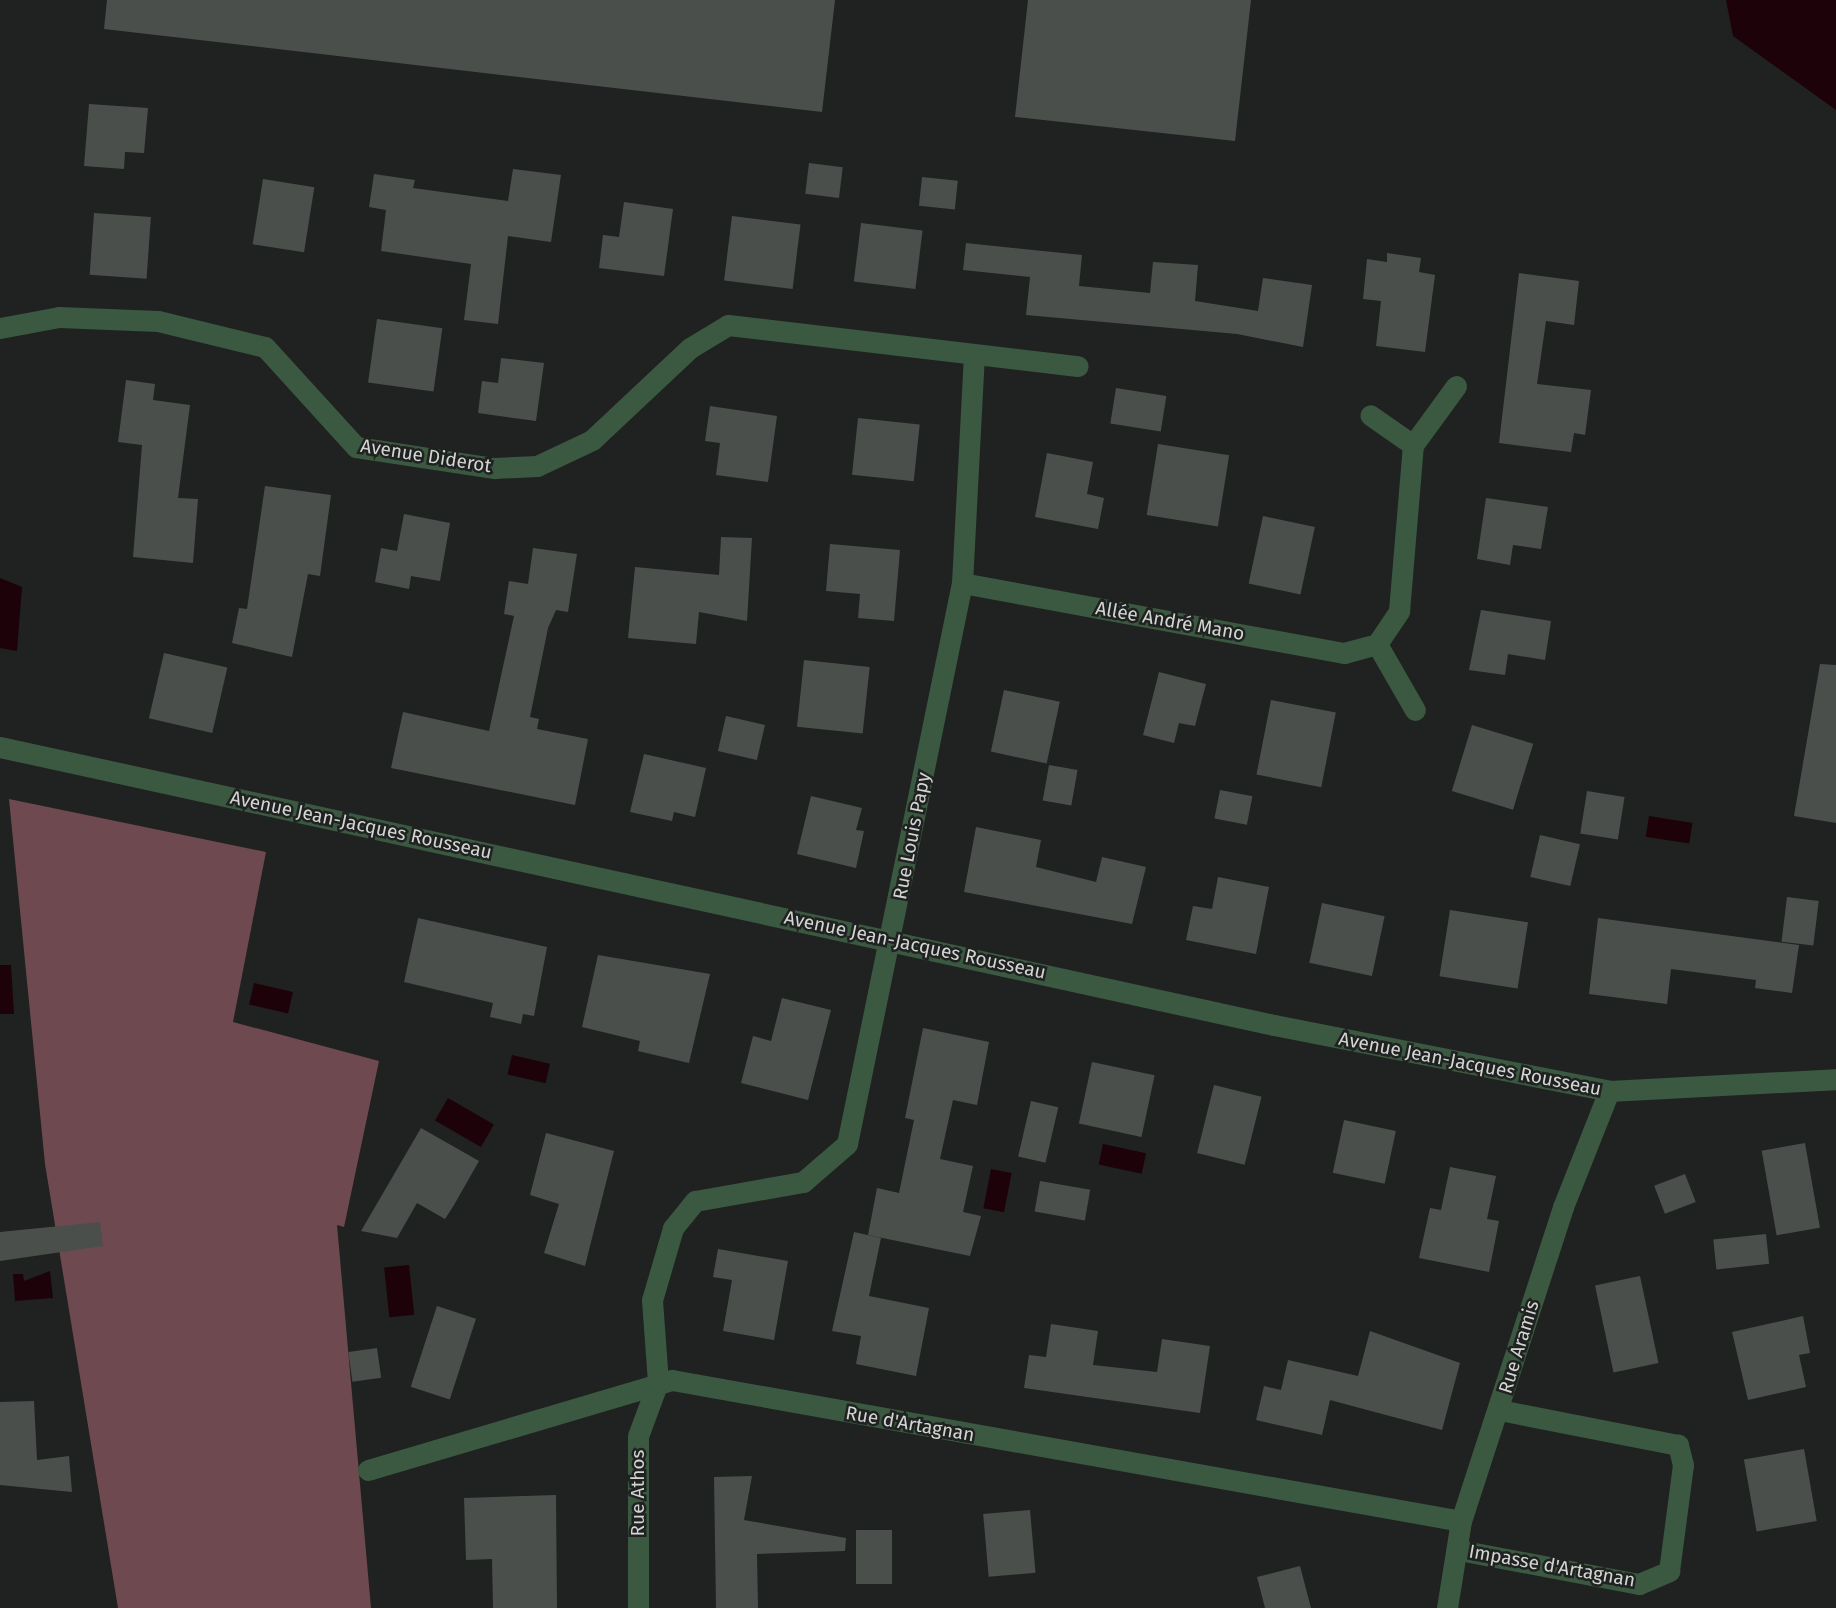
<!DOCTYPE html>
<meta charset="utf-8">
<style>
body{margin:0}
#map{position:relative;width:1836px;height:1608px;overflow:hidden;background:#1f2220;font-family:"Fira Sans",sans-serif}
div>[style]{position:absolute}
.forest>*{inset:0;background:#6f4950}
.water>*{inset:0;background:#1d0209;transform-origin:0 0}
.building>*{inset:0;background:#4b4f4c;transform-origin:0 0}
.minor>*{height:21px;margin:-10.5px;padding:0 10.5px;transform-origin:10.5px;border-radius:10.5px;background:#3b5841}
span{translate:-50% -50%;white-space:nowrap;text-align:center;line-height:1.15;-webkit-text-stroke:5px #1f2220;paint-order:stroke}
.street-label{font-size:19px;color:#d3d5d3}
</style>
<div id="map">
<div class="forest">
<i style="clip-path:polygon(9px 799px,266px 852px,233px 1022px,379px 1061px,344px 1227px,337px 1225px,371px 1608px,118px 1608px,45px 1164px)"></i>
</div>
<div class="water">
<i style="clip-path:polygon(1726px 0,1836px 0,1836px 110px,1733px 36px)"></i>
<i style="clip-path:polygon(0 578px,22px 587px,17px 651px,0 648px)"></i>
<i style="left:1649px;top:816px;width:44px;height:21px;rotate:9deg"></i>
<i style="clip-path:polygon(0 965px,11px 965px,14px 1014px,0 1014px)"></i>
<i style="left:254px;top:983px;width:40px;height:22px;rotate:13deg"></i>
<i style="left:512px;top:1055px;width:39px;height:20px;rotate:13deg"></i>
<i style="left:448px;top:1098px;width:53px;height:26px;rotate:30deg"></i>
<i style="left:1103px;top:1144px;width:44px;height:21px;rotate:12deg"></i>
<i style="left:991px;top:1169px;width:21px;height:40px;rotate:11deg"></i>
<i style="left:409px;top:1265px;width:50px;height:25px;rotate:84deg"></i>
<i style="clip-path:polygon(50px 1271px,53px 1298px,15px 1301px,13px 1274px,23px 1274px,24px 1281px)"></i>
</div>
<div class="building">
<i style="clip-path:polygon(107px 0,835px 0,822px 112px,104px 29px)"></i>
<i style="clip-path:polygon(1028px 0,1251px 0,1235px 141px,1015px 117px)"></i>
<i style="clip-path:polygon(89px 104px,148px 108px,144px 153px,125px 152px,124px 169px,84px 166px)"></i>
<i style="left:809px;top:163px;width:34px;height:31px;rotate:7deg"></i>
<i style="clip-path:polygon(513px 169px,561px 175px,551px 242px,508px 236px,498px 324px,464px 320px,471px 264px,381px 251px,386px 210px,369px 207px,374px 174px,415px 180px,413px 188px,508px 201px)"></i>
<i style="left:922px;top:177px;width:36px;height:29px;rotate:6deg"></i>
<i style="left:263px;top:179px;width:52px;height:66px;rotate:9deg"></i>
<i style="clip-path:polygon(624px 202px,673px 209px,664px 276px,599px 268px,603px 235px,619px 237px)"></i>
<i style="left:94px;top:213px;width:57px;height:62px;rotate:4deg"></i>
<i style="left:732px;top:216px;width:69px;height:65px;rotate:7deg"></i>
<i style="left:861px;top:223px;width:62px;height:59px;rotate:7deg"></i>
<i style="clip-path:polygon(966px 243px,1082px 255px,1079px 286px,1150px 293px,1153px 262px,1198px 265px,1195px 301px,1258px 311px,1263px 278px,1312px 285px,1303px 347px,1237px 334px,1026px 315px,1030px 277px,963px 270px)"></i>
<i style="clip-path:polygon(1387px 253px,1421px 258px,1419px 272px,1435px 275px,1425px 352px,1376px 346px,1381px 301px,1363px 299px,1367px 259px,1387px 262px)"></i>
<i style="clip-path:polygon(1519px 273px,1579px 281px,1574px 325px,1546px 321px,1537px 384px,1591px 390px,1585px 435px,1574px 433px,1571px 452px,1499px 443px)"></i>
<i style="left:377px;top:319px;width:66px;height:64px;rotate:8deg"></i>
<i style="clip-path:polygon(501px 358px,544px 363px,536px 421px,478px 413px,482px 381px,498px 383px)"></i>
<i style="clip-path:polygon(126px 380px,155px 384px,153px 400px,190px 405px,178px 498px,198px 499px,193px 563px,133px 557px,142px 445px,118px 442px)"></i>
<i style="left:1116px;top:388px;width:51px;height:36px;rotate:9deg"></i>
<i style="clip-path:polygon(710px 406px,777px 416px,768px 482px,716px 475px,720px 443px,705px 441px)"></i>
<i style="left:858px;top:418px;width:62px;height:57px;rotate:6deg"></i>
<i style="left:1158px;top:444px;width:72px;height:72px;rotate:9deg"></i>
<i style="clip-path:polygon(1047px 453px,1093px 462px,1087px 494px,1104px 498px,1098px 529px,1035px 517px)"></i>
<i style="clip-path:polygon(265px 486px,331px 495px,320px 576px,308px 574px,292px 657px,232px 643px,239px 608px,247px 609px)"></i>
<i style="clip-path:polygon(1486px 498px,1548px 507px,1541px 549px,1513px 545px,1510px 565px,1477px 559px)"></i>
<i style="clip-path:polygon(404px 514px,450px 523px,440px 581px,411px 576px,409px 589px,375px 582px,381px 548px,397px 551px)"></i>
<i style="left:1263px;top:516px;width:53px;height:69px;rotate:12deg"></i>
<i style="clip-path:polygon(721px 537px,752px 538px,747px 621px,699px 612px,696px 644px,628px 638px,635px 567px,719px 575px)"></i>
<i style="clip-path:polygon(830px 544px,900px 550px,894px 621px,858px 618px,860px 594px,826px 591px)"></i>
<i style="clip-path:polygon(533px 548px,577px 554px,568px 612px,556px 610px,548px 628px,530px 717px,539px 719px,537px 729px,588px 739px,575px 805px,391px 768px,403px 712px,489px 731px,514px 616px,504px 614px,509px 581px,528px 584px)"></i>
<i style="clip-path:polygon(1481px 610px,1551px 621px,1545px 660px,1508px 654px,1505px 675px,1469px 670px)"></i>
<i style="left:164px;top:653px;width:65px;height:67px;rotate:13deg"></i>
<i style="left:804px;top:660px;width:66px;height:67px;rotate:6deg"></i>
<i style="clip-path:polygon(1820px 664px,1836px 665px,1836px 823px,1794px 816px)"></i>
<i style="clip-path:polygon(1159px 672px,1206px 684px,1195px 726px,1179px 723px,1174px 743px,1143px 735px)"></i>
<i style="left:1004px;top:690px;width:57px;height:63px;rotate:12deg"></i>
<i style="left:1271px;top:700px;width:66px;height:76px;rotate:11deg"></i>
<i style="left:726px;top:716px;width:40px;height:36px;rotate:13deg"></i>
<i style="left:1472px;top:725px;width:64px;height:69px;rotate:17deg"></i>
<i style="clip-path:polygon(644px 754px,706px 768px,695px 817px,674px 812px,672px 821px,630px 812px)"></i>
<i style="left:1049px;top:765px;width:29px;height:36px;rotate:10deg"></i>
<i style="left:1220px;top:790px;width:33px;height:29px;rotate:11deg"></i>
<i style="left:1587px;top:791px;width:38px;height:43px;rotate:9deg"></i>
<i style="clip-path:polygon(811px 796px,862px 808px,856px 830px,864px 831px,856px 868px,797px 854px)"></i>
<i style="clip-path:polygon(976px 827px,1041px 840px,1036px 867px,1096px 882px,1102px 857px,1146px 867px,1132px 924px,964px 892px)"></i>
<i style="left:1540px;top:835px;width:41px;height:43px;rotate:13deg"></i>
<i style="clip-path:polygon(1218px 877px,1269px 887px,1256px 954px,1186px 940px,1193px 906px,1212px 909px)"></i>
<i style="left:1787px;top:897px;width:32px;height:45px;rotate:7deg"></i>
<i style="left:1322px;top:903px;width:64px;height:61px;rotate:12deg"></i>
<i style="left:1450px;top:910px;width:79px;height:67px;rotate:9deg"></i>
<i style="clip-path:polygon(418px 918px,547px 947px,534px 1016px,523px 1014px,521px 1024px,490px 1017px,493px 1003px,404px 982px)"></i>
<i style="clip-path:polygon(1598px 918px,1799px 945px,1792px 993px,1755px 988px,1756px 980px,1671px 969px,1667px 1004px,1589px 994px)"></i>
<i style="clip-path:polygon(598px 955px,710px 974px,689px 1063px,638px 1051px,640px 1041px,582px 1027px)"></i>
<i style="clip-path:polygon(782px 998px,831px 1010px,808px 1100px,741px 1083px,753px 1036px,771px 1041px)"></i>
<i style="clip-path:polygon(923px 1028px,989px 1042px,977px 1105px,953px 1100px,940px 1159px,973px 1166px,963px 1212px,981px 1216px,970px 1256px,868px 1235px,877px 1188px,899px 1193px,914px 1120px,905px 1118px)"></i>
<i style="left:1092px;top:1062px;width:64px;height:63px;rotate:12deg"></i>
<i style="left:1214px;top:1085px;width:49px;height:70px;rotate:14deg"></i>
<i style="left:1031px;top:1101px;width:28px;height:57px;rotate:13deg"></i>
<i style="left:1344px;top:1120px;width:53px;height:54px;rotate:12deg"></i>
<i style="clip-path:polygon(421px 1128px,479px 1161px,454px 1205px,445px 1219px,417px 1203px,397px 1238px,361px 1231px)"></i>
<i style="clip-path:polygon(546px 1133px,614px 1151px,585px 1266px,544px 1253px,559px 1204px,530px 1195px)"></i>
<i style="left:1805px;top:1143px;width:86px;height:44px;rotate:80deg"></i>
<i style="clip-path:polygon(1450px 1167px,1496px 1176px,1487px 1219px,1499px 1221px,1489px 1272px,1419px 1258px,1430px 1208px,1441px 1210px)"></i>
<i style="left:1685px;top:1174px;width:30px;height:33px;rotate:69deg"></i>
<i style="left:1040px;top:1181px;width:51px;height:31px;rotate:10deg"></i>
<i style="clip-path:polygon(100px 1222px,103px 1246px,0 1261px,0 1232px)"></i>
<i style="clip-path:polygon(854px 1232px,881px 1238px,869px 1296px,929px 1308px,916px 1376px,856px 1364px,861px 1336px,832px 1331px)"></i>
<i style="left:1766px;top:1234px;width:30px;height:53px;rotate:84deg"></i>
<i style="clip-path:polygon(718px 1249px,788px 1261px,774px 1340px,723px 1331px,732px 1280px,713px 1277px)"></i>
<i style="left:1640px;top:1276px;width:89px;height:46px;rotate:78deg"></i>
<i style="left:437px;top:1306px;width:41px;height:85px;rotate:18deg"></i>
<i style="clip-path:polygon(1803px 1316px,1810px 1353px,1799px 1355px,1806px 1387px,1748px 1400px,1732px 1332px)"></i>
<i style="clip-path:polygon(1051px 1324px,1098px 1331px,1093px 1365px,1157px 1372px,1162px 1339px,1210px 1346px,1200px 1413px,1024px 1388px,1029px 1355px,1046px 1357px)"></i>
<i style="clip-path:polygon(1370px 1331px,1460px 1363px,1442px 1430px,1330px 1400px,1322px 1435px,1256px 1420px,1264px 1386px,1281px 1390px,1288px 1360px,1358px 1376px)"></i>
<i style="left:377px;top:1348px;width:30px;height:29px;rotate:82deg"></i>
<i style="clip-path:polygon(34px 1401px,37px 1460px,69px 1456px,72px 1492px,0 1485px,0 1402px)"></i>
<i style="left:1804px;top:1449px;width:73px;height:61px;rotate:80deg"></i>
<i style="clip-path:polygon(752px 1476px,744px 1520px,846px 1538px,845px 1551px,757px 1554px,758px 1608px,716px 1608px,714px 1477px)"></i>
<i style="clip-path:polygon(556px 1495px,557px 1608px,493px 1608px,492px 1559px,466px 1560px,464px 1498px)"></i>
<i style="left:1030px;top:1510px;width:63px;height:47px;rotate:85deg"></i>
<i style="left:892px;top:1530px;width:54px;height:36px;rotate:90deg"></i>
<i style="clip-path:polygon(1300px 1566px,1311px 1608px,1265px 1608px,1257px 1577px)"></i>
</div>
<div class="minor">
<i style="left:0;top:328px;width:60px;rotate:-10.6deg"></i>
<i style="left:59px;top:317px;width:99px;rotate:2.3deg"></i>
<i style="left:158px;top:321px;width:110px;rotate:13.7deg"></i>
<i style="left:265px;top:347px;width:135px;rotate:47.7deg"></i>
<i style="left:356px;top:447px;width:140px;rotate:8.7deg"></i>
<i style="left:494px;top:468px;width:43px;rotate:-2.7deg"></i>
<i style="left:537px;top:466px;width:61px;rotate:-25.3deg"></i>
<i style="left:592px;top:440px;width:134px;rotate:-43.2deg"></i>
<i style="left:690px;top:348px;width:44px;rotate:-31.2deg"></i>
<i style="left:728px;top:325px;width:352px;rotate:6.7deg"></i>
<i style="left:1413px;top:445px;width:73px;rotate:-53.9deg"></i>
<i style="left:962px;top:583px;width:388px;rotate:10.4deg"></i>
<i style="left:1344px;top:653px;width:34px;rotate:-15deg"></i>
<i style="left:1377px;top:644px;width:40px;rotate:-56deg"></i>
<i style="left:1399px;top:611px;width:167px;rotate:-85.2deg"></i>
<i style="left:1413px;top:445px;width:52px;rotate:-145.1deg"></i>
<i style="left:1377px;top:644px;width:76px;rotate:60.1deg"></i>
<i style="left:0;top:747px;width:1304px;rotate:12.31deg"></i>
<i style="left:1274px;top:1025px;width:341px;rotate:11.1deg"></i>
<i style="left:1609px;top:1091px;width:227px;rotate:-3deg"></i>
<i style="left:368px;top:1470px;width:317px;rotate:-16.5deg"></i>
<i style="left:672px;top:1380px;width:801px;rotate:10.13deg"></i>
<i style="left:1459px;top:1550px;width:183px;rotate:10.7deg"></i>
<i style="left:1639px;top:1584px;width:33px;rotate:-23deg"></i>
<i style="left:1669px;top:1571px;width:107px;rotate:-82.5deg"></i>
<i style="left:1683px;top:1465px;width:21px;rotate:-104deg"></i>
<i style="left:1678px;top:1445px;width:182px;rotate:-168.9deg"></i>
<i style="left:638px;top:1608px;width:172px;rotate:-90deg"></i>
<i style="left:638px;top:1436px;width:58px;rotate:-69.7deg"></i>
<i style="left:658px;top:1382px;width:82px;rotate:-94.2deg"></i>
<i style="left:652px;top:1300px;width:75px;rotate:-73.7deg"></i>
<i style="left:673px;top:1228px;width:35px;rotate:-51deg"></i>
<i style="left:695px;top:1201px;width:110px;rotate:-10deg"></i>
<i style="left:803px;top:1182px;width:58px;rotate:-40.8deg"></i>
<i style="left:847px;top:1144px;width:573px;rotate:-78.42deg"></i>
<i style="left:962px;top:583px;width:227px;rotate:-87deg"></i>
<i style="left:1447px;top:1608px;width:88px;rotate:-80.9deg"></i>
<i style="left:1461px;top:1521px;width:330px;rotate:-72deg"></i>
<i style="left:1563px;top:1207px;width:125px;rotate:-68.4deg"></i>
</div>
<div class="street-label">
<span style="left:426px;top:456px;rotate:9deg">Avenue Diderot</span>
<span style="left:1170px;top:621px;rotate:10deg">Allée André Mano</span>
<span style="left:361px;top:825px;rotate:12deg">Avenue Jean-Jacques Rousseau</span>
<span style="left:912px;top:836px;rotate:-79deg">Rue Louis Papy</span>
<span style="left:915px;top:945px;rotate:12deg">Avenue Jean-Jacques Rousseau</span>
<span style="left:1470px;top:1064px;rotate:11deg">Avenue Jean-Jacques Rousseau</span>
<span style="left:1519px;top:1347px;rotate:-73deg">Rue Aramis</span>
<span style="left:910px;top:1424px;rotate:10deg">Rue d'Artagnan</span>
<span style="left:638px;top:1493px;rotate:-90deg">Rue Athos</span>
<span style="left:1552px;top:1566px;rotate:10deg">Impasse d'Artagnan</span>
</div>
</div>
